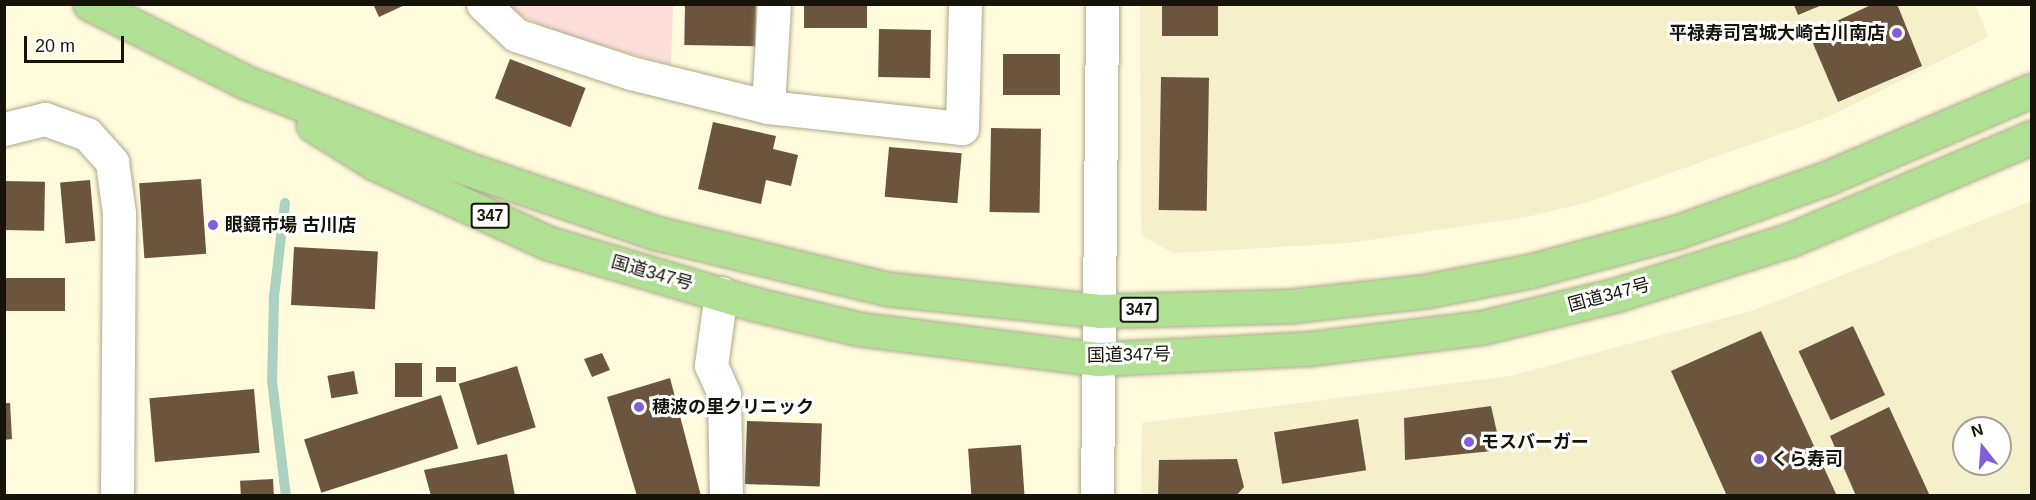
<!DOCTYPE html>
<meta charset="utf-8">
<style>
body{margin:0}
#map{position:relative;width:2036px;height:500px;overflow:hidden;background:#fffbdc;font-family:Helvetica,"Noto Sans JP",sans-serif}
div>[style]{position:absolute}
.built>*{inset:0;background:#f5f0c9}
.green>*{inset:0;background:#fbded7}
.stream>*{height:10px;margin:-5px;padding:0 5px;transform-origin:5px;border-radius:5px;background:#abd1c1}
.building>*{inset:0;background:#6b553e;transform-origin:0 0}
.roads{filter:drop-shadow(0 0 2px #ada98c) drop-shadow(0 0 2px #ada98c)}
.street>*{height:33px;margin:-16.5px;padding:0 16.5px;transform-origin:16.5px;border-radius:16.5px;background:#fff}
.secondary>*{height:33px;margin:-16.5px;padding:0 16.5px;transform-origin:16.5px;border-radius:16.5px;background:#fff}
.highway>*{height:33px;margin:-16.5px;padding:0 16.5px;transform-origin:16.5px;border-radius:16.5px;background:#afe093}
.dots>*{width:16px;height:16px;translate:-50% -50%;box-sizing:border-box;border:3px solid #fff;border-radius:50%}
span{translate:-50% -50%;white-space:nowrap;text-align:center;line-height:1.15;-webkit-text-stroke:6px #fff;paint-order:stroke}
.shield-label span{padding:2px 4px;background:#fff;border:2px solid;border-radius:4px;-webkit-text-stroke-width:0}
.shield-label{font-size:16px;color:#161409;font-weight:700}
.poi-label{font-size:18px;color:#161409;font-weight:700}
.right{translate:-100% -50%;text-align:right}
.left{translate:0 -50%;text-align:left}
.street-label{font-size:18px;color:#161409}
.frame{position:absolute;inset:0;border:6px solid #161409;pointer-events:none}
.north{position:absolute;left:1952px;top:416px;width:60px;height:60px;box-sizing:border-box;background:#fff;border:2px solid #a2a19d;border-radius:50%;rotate:343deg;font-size:16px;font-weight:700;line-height:24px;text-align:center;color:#161409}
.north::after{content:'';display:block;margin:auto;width:21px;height:27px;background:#825fda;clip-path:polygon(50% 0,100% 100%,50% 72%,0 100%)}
.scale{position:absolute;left:24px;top:36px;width:100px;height:27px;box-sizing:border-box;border:3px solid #161409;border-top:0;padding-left:8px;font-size:18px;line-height:21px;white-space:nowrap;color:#161409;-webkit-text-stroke:4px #fff;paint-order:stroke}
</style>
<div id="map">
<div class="built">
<i style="clip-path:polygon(1975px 4px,1988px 37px,1828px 117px,1586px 203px,1526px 217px,1349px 243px,1173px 253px,1141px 235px,1140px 5px)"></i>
<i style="clip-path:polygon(evenodd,2031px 201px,2031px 495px,1141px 496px,1142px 423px,1510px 376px,1754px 310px,2031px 201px,1964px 428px,2000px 428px,2000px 464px,1964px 464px,1964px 428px)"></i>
</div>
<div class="green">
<i style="clip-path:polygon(497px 5px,673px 5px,671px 65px,559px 33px)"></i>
</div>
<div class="stream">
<i style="left:285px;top:203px;width:94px;rotate:96.7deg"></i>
<i style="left:274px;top:296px;width:85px;rotate:91.3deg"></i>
<i style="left:272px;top:381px;width:116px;rotate:83.1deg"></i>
</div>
<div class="building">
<i style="clip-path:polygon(373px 4px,407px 4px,379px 17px)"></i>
<i style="left:685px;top:4px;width:71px;height:41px;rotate:1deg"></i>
<i style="left:804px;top:4px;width:63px;height:24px"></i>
<i style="left:1162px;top:4px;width:56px;height:32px"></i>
<i style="clip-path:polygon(1873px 4px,1897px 4px,1922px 66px,1838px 102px,1809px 34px)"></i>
<i style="clip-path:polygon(1794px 5px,1822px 5px,1798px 15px)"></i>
<i style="left:879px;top:29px;width:52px;height:48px;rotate:1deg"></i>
<i style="left:1003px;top:54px;width:57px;height:41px"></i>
<i style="left:510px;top:59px;width:81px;height:42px;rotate:21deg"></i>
<i style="left:1161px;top:77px;width:48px;height:133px;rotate:1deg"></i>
<i style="clip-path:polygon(713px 122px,776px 136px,773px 149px,798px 155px,791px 186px,766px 180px,761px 204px,698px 189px)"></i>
<i style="left:991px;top:128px;width:50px;height:84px;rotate:1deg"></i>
<i style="left:889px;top:147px;width:73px;height:50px;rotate:5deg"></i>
<i style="left:201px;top:179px;width:75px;height:62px;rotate:86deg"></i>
<i style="left:90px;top:180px;width:61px;height:30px;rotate:85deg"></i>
<i style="left:4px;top:181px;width:41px;height:49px;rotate:1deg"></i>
<i style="left:294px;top:247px;width:84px;height:58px;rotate:3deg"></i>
<i style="left:4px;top:278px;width:61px;height:33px"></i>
<i style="left:1853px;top:326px;width:76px;height:60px;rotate:65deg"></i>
<i style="clip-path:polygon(1761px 331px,1837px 496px,1727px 496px,1671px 371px)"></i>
<i style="clip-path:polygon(602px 353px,610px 370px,592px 377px,584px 359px)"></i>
<i style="left:395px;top:363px;width:27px;height:34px"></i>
<i style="left:517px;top:366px;width:64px;height:61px;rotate:73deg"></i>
<i style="left:436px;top:367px;width:20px;height:15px"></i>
<i style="left:354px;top:371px;width:23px;height:27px;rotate:80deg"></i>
<i style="clip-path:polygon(670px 378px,701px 496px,637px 496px,607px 397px)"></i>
<i style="left:254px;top:389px;width:64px;height:105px;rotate:85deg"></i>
<i style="left:441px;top:395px;width:56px;height:144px;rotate:72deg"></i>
<i style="clip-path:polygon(4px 403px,10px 403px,12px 439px,4px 440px)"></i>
<i style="clip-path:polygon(1491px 406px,1501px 450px,1405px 460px,1404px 418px)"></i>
<i style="clip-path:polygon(1889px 407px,1930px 496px,1856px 496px,1830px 436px)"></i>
<i style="left:1358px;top:419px;width:52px;height:85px;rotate:81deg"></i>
<i style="left:747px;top:421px;width:75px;height:63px;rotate:2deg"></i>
<i style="left:1021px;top:445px;width:51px;height:53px;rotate:86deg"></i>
<i style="clip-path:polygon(507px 454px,515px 496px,431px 496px,424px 470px)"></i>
<i style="clip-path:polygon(1237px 459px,1244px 487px,1236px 496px,1158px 496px,1159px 460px)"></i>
<i style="left:273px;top:479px;width:17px;height:33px;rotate:87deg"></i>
</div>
<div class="roads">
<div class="street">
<i style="left:483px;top:4px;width:45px;rotate:43.2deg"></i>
<i style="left:516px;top:35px;width:121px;rotate:18.3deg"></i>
<i style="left:631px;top:73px;width:141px;rotate:13.9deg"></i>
<i style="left:768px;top:107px;width:195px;rotate:6.2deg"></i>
<i style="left:962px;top:128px;width:124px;rotate:-88.6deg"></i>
<i style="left:768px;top:107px;width:103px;rotate:-86.7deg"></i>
<i style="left:4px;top:129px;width:42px;rotate:-13.7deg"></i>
<i style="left:45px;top:119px;width:45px;rotate:19.7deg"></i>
<i style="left:87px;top:134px;width:38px;rotate:48deg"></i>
<i style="left:112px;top:162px;width:51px;rotate:82.2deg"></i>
<i style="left:119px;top:213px;width:283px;rotate:90.4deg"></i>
<i style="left:721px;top:293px;width:73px;rotate:97.9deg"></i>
<i style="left:711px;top:365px;width:32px;rotate:66deg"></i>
<i style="left:724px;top:394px;width:102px;rotate:88.9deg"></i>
</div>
<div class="secondary">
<i style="left:1097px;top:496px;width:492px;rotate:-89.4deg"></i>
</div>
<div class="highway">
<i style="left:90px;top:4px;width:174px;rotate:26.7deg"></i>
<i style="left:245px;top:82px;width:239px;rotate:21.3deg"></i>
<i style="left:468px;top:169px;width:199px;rotate:18.8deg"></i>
<i style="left:656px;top:233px;width:239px;rotate:13.6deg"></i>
<i style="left:888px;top:289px;width:213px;rotate:5.9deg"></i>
<i style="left:1100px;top:311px;width:191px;rotate:-1.5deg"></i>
<i style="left:1291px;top:306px;width:136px;rotate:-6.3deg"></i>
<i style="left:1426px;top:291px;width:106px;rotate:-10.9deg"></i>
<i style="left:1530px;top:271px;width:152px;rotate:-14.9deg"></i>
<i style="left:1677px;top:232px;width:159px;rotate:-19.8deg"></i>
<i style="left:1827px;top:178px;width:223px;rotate:-23.2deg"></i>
<i style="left:313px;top:125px;width:72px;rotate:31.9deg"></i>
<i style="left:374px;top:163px;width:192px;rotate:24.7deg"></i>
<i style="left:548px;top:243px;width:215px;rotate:16.5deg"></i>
<i style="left:754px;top:304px;width:108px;rotate:13.4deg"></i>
<i style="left:859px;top:329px;width:241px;rotate:7.2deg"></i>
<i style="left:1098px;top:359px;width:208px;rotate:-2.8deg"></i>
<i style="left:1306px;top:349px;width:175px;rotate:-6.9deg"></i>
<i style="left:1480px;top:328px;width:143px;rotate:-13.7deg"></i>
<i style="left:1619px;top:294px;width:182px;rotate:-17.6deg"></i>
<i style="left:1792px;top:239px;width:261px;rotate:-23deg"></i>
</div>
</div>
<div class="dots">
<i style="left:1897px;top:33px;background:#825fda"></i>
<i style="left:213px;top:225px;background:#825fda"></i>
<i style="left:639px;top:407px;background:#825fda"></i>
<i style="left:1469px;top:442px;background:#825fda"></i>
<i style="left:1759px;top:459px;background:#825fda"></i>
</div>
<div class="shield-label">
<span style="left:490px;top:216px">347</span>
<span style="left:1139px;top:310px">347</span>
</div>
<div class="poi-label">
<span class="right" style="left:1885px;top:33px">平禄寿司宮城大崎古川南店</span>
<span class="left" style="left:225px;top:225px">眼鏡市場 古川店</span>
<span class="left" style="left:652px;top:407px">穂波の里クリニック</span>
<span class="left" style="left:1481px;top:442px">モスバーガー</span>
<span class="left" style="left:1771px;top:459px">くら寿司</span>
</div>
<div class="street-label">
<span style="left:652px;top:273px;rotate:16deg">国道347号</span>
<span style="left:1609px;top:295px;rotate:-15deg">国道347号</span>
<span style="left:1129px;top:355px;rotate:-1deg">国道347号</span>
</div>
<div class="frame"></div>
<div class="north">N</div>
<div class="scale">20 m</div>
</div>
